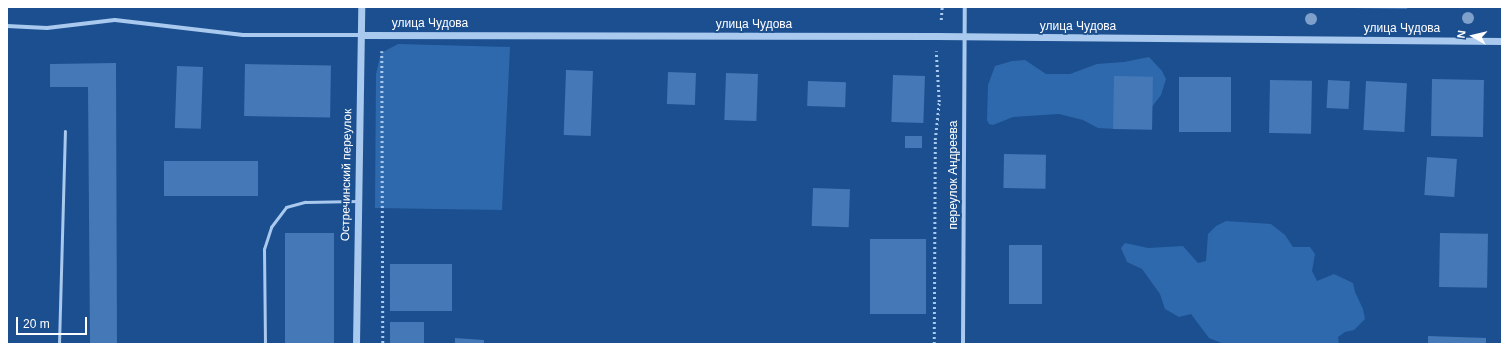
<!DOCTYPE html>
<meta charset="utf-8">
<style>
body{margin:0}
#map{position:relative;width:1509px;height:351px;overflow:hidden;background:#1b4f8f;font-family:Arial,sans-serif}
div>[style]{position:absolute}
.green>*{inset:0;background:#2e69ad}
.building>*{inset:0;background:#4478b7;transform-origin:0 0}
.path>*{height:2.5px;margin-top:-1.25px;transform-origin:0;background:repeating-linear-gradient(90deg,#a9c9ee 0 2px,transparent 0 5px)}
.service>*{height:3px;margin:-1.5px;padding:0 1.5px;transform-origin:1.5px;border-radius:1.5px;background:#a9c9ee}
.minor>*{height:4px;margin:-2px;padding:0 2px;transform-origin:2px;border-radius:2px;background:#a9c9ee}
.tertiary>*{height:7px;margin:-3.5px;padding:0 3.5px;transform-origin:3.5px;border-radius:3.5px;background:#a9c9ee}
.trees>*{width:12px;height:12px;margin:-6px;border-radius:50%;background:#7ea0ca}
span{translate:-50% -50%;white-space:nowrap;text-align:center;line-height:1.15;-webkit-text-stroke:3.5px #1b4f8f;paint-order:stroke}
.street-label{font-size:12px;color:#fff}
.frame{position:absolute;inset:0;border:8px solid #fff;pointer-events:none}
.north{position:absolute;left:1453px;top:16px;width:40px;height:40px;-webkit-text-stroke:3px #1b4f8f;paint-order:stroke;rotate:278deg;font-size:11px;font-weight:700;line-height:16px;text-align:center;color:#fff}
.north::after{content:'';display:block;margin:auto;width:14px;height:18px;background:#fff;clip-path:polygon(50% 0,100% 100%,50% 72%,0 100%)}
.scale{position:absolute;left:16px;top:317px;width:71px;height:18px;box-sizing:border-box;border:2px solid #fff;border-top:0;padding-left:5px;font-size:12px;line-height:14px;white-space:nowrap;color:#fff;-webkit-text-stroke:3px #1b4f8f;paint-order:stroke}
</style>
<div id="map">
<div class="green">
<i style="clip-path:polygon(398px 44px,510px 47px,502px 210px,375px 208px,376px 74px,381px 53px)"></i>
<i style="clip-path:polygon(1149px 57px,1162px 71px,1166px 79px,1161px 95px,1145px 116px,1117px 129px,1098px 128px,1083px 120px,1059px 114px,1013px 117px,993px 125px,989px 124px,987px 120px,988px 85px,995px 66px,1012px 61px,1025px 60px,1046px 74px,1070px 74px,1097px 64px,1124px 62px)"></i>
<i style="clip-path:polygon(1226px 221px,1271px 224px,1285px 235px,1293px 247px,1310px 247px,1315px 254px,1312px 271px,1317px 281px,1334px 274px,1353px 283px,1355px 292px,1363px 309px,1365px 319px,1354px 330px,1345px 332px,1338px 337px,1339px 344px,1224px 344px,1209px 338px,1191px 314px,1179px 317px,1165px 309px,1160px 294px,1142px 269px,1127px 262px,1121px 248px,1125px 243px,1148px 248px,1183px 246px,1198px 263px,1206px 261px,1208px 234px,1216px 226px)"></i>
</div>
<div class="building">
<i style="clip-path:polygon(1352px 7px,1407px 7px,1407px 9px,1352px 8px)"></i>
<i style="clip-path:polygon(116px 63px,117px 344px,90px 344px,88px 87px,50px 87px,50px 64px)"></i>
<i style="left:245px;top:64px;width:86px;height:52px;rotate:1deg"></i>
<i style="left:177px;top:66px;width:26px;height:62px;rotate:2deg"></i>
<i style="left:566px;top:70px;width:27px;height:65px;rotate:2deg"></i>
<i style="left:668px;top:72px;width:28px;height:32px;rotate:2deg"></i>
<i style="left:726px;top:73px;width:32px;height:47px;rotate:2deg"></i>
<i style="left:893px;top:75px;width:32px;height:47px;rotate:2deg"></i>
<i style="left:1114px;top:76px;width:39px;height:53px;rotate:1deg"></i>
<i style="left:1179px;top:77px;width:52px;height:55px"></i>
<i style="left:1432px;top:79px;width:52px;height:57px;rotate:1deg"></i>
<i style="left:1270px;top:80px;width:42px;height:53px;rotate:1deg"></i>
<i style="left:1328px;top:80px;width:22px;height:28px;rotate:3deg"></i>
<i style="left:808px;top:81px;width:38px;height:25px;rotate:2deg"></i>
<i style="left:1366px;top:81px;width:41px;height:49px;rotate:3deg"></i>
<i style="left:905px;top:136px;width:17px;height:12px"></i>
<i style="left:1004px;top:154px;width:42px;height:34px;rotate:1deg"></i>
<i style="left:1427px;top:157px;width:30px;height:38px;rotate:4deg"></i>
<i style="left:258px;top:161px;width:35px;height:94px;rotate:90deg"></i>
<i style="left:813px;top:188px;width:37px;height:38px;rotate:2deg"></i>
<i style="left:285px;top:233px;width:49px;height:111px"></i>
<i style="left:1440px;top:233px;width:48px;height:54px;rotate:1deg"></i>
<i style="left:870px;top:239px;width:56px;height:75px"></i>
<i style="left:1009px;top:245px;width:33px;height:59px"></i>
<i style="left:390px;top:264px;width:62px;height:47px"></i>
<i style="left:390px;top:322px;width:34px;height:22px"></i>
<i style="clip-path:polygon(1428px 336px,1486px 338px,1486px 344px,1428px 344px)"></i>
<i style="clip-path:polygon(455px 338px,484px 340px,484px 344px,455px 344px)"></i>
</div>
<div class="path">
<i style="left:941px;top:20px;width:13px;rotate:-86deg"></i>
<i style="left:382px;top:51px;width:293px;rotate:89.8deg"></i>
<i style="left:934px;top:344px;width:204px;rotate:-89.7deg"></i>
<i style="left:935px;top:140px;width:38px;rotate:-84deg"></i>
<i style="left:939px;top:102px;width:51px;rotate:-93.4deg"></i>
</div>
<div class="service">
<i style="left:59px;top:344px;width:213px;rotate:-88.4deg"></i>
<i style="left:265px;top:344px;width:95px;rotate:-90.6deg"></i>
<i style="left:264px;top:249px;width:23px;rotate:-72deg"></i>
<i style="left:271px;top:227px;width:25px;rotate:-53deg"></i>
<i style="left:286px;top:207px;width:20px;rotate:-15deg"></i>
<i style="left:305px;top:202px;width:53px;rotate:-1.1deg"></i>
</div>
<div class="minor">
<i style="left:7px;top:26px;width:40px;rotate:2.9deg"></i>
<i style="left:47px;top:28px;width:68px;rotate:-6.7deg"></i>
<i style="left:115px;top:20px;width:129px;rotate:6.7deg"></i>
<i style="left:243px;top:35px;width:118px"></i>
<i style="left:963px;top:344px;width:337px;rotate:-89.7deg"></i>
</div>
<div class="tertiary">
<i style="left:361px;top:35px;width:576px;rotate:0.1deg"></i>
<i style="left:937px;top:36px;width:565px;rotate:0.51deg"></i>
<i style="left:356px;top:344px;width:337px;rotate:-89.1deg"></i>
</div>
<div class="trees">
<i style="left:1468px;top:18px"></i>
<i style="left:1311px;top:19px"></i>
</div>
<div class="street-label">
<span style="left:430px;top:24px">улица Чудова</span>
<span style="left:754px;top:25px">улица Чудова</span>
<span style="left:1078px;top:27px">улица Чудова</span>
<span style="left:1402px;top:29px">улица Чудова</span>
<span style="left:347px;top:175px;rotate:-89deg">Остречинский переулок</span>
<span style="left:954px;top:175px;rotate:-90deg">переулок Андреева</span>
</div>
<div class="frame"></div>
<div class="north">N</div>
<div class="scale">20 m</div>
</div>
